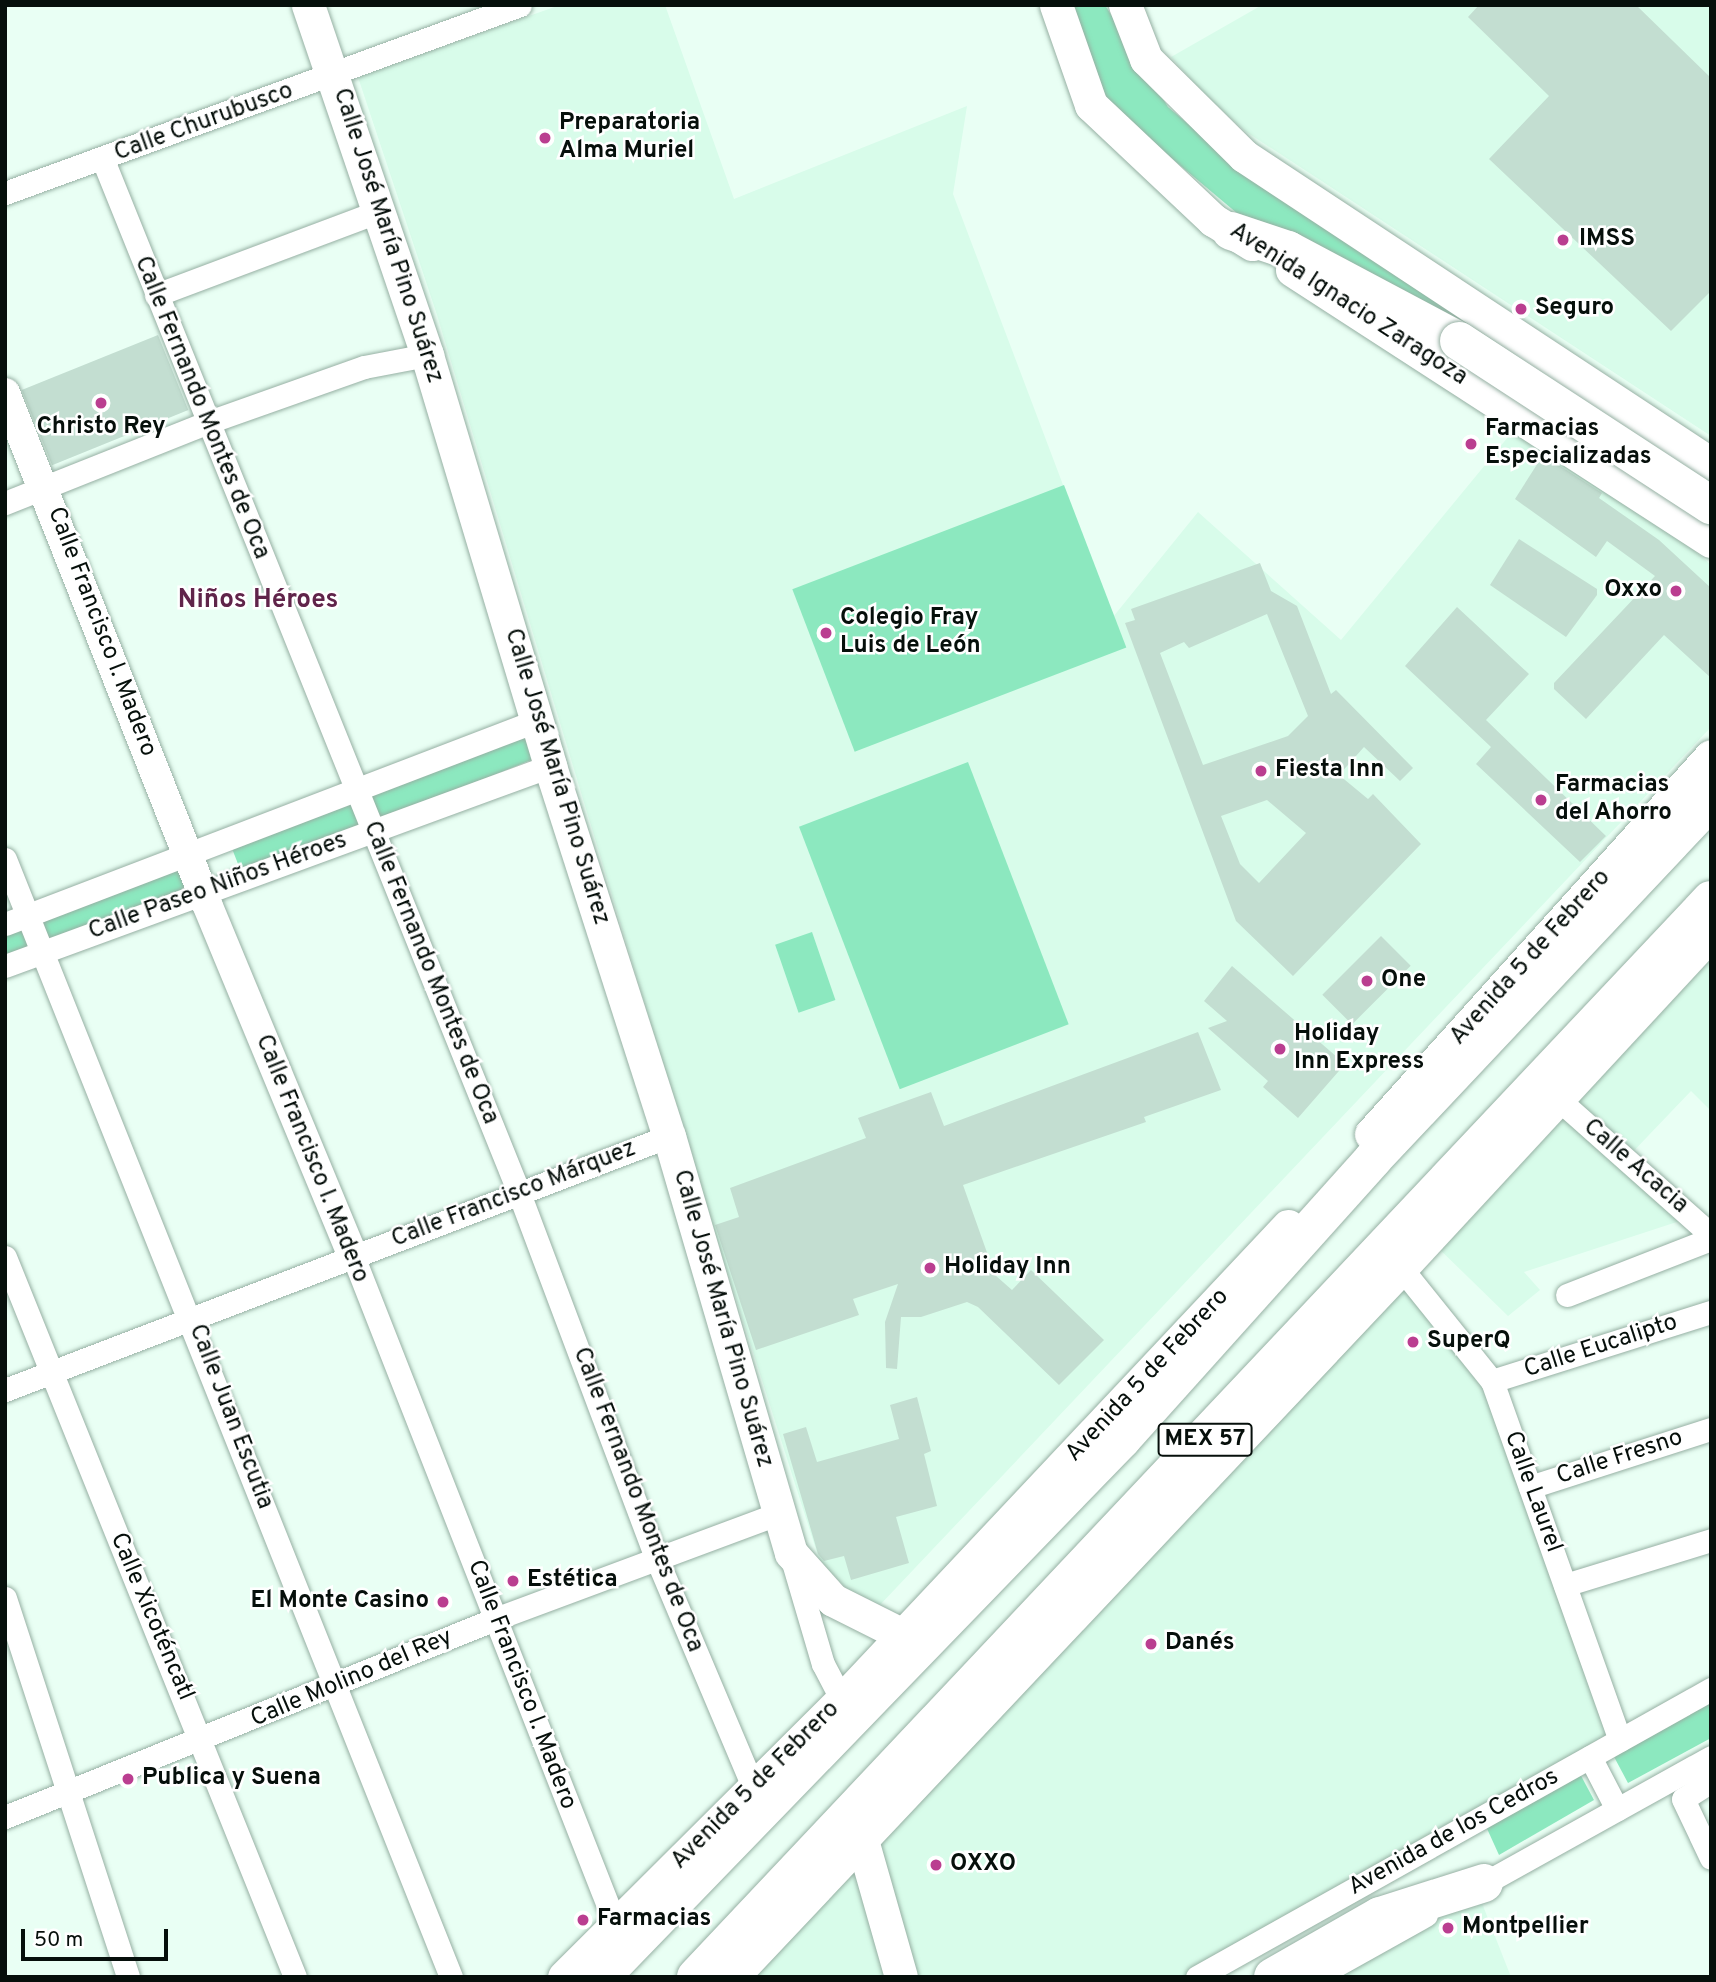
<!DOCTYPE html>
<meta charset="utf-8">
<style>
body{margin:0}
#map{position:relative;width:1716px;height:1982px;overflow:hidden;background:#e9fff4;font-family:Overpass,sans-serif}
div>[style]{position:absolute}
.built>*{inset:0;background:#d8fcea}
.green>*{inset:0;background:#8ce8bf;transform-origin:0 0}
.building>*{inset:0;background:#c3ded1;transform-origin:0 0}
.roads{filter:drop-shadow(0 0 2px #96b0a3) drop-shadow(0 0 2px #96b0a3)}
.minor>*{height:23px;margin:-11.5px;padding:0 11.5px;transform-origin:11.5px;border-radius:11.5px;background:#fff}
.tertiary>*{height:30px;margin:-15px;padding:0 15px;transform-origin:15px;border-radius:15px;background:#fff}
.secondary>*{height:33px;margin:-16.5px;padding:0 16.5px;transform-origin:16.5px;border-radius:16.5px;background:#fff}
.trunk>*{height:38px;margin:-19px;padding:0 19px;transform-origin:19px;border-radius:19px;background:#fff}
.bridges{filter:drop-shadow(0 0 2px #96b0a3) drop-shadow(0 0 2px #96b0a3)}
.trunk-bridge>*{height:38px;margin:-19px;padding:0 19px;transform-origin:19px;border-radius:19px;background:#fff}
.dots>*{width:19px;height:19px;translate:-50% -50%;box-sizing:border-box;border:4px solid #fff;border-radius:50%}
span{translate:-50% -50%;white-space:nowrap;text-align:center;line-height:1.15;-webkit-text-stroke:5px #fff;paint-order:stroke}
.shield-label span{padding:2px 5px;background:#fff;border:2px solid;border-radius:5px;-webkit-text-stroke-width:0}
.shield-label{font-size:23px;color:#060f0b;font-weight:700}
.street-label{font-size:24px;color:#060f0b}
.poi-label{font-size:24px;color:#060f0b;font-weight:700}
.left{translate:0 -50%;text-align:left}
.right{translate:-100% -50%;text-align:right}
.neighbourhood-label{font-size:26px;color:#60244a;font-weight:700}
.frame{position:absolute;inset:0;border:7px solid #060f0b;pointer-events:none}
.scale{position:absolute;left:21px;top:1929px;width:147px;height:32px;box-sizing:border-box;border:4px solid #060f0b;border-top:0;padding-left:9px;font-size:21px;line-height:24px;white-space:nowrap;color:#060f0b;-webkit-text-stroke:5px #fff;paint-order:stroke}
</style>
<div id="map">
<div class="built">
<i style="clip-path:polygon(560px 5px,665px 5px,734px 199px,967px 106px,953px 194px,1113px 617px,1198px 512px,1341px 640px,1513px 431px,1683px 541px,1711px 565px,1711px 727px,879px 1606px,849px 1591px,820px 1562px,694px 1167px,437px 315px,358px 77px)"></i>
<i style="clip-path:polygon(1262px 5px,1711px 5px,1711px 436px,1245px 131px,1206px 96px,1171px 57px)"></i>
<i style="clip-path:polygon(1711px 933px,1711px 1111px,1691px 1091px,1626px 1159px,1692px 1217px,1524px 1272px,1540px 1290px,1508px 1316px,1429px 1239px)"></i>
<i style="clip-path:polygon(1401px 1268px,1492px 1381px,1620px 1740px,1197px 1977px,732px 1977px)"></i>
<i style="clip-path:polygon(1476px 1888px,1511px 1977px,1315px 1977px)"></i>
</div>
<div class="green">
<i style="clip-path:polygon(1057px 5px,1105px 5px,1168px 107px,1256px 181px,1711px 477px,1711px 525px,1263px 235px,1094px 93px)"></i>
<i style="left:1064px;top:485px;width:174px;height:291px;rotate:69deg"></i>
<i style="clip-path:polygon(524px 720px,536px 758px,243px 875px,240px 869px,231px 846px)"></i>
<i style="left:968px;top:762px;width:281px;height:181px;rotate:69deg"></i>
<i style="clip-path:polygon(186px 853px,202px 892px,5px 966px,5px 924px)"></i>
<i style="left:812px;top:932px;width:72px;height:39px;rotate:71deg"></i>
<i style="clip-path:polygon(1711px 1698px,1711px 1738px,1628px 1783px,1612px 1753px)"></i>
<i style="clip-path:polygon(1579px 1772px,1594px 1800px,1499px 1855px,1484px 1822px)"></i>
</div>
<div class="building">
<i style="clip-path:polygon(1479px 5px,1636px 5px,1711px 78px,1711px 291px,1671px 331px,1489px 159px,1549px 96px,1468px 17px)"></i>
<i style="left:158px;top:335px;width:81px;height:147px;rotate:68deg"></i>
<i style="clip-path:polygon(1543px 455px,1602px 493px,1599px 498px,1659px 540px,1711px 588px,1711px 678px,1664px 635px,1586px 719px,1554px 689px,1554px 683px,1655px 576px,1607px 541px,1596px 557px,1515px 499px)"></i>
<i style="clip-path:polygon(1519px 539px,1597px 589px,1597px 595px,1566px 637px,1490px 585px)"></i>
<i style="clip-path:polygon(evenodd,1260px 563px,1271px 591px,1297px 606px,1331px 694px,1336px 690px,1413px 768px,1400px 781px,1364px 747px,1339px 775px,1368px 799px,1373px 794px,1421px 844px,1293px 976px,1236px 921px,1125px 623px,1135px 620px,1131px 609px,1260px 563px,1267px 614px,1308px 716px,1288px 736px,1203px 765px,1160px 653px,1184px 642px,1189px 648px,1267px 614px,1260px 563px,1267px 800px,1306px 833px,1259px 883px,1240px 864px,1221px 816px,1267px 800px)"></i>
<i style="clip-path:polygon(1457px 607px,1529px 674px,1486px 720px,1606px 836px,1580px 862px,1476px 764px,1491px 747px,1405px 666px)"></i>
<i style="left:1381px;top:936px;width:42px;height:83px;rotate:45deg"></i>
<i style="clip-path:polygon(1232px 966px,1345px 1064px,1298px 1118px,1263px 1087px,1268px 1081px,1208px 1028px,1227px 1021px,1204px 1001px)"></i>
<i style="clip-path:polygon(1198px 1032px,1221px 1090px,1144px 1117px,1146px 1122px,963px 1185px,995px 1275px,1012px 1290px,1031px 1270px,1104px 1340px,1059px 1385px,978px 1307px,967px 1302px,921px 1317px,901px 1317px,897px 1369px,886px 1368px,885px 1322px,898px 1284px,853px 1299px,859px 1315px,756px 1350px,715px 1225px,739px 1217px,730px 1188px,866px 1138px,858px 1118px,931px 1092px,944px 1126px)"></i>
<i style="clip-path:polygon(917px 1397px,931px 1451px,924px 1454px,937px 1506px,896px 1517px,909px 1563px,851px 1580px,844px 1556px,824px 1561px,818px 1554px,783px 1434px,806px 1427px,817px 1462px,899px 1439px,890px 1405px)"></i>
</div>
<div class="roads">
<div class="minor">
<i style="left:103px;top:160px;width:1114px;rotate:68.06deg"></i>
<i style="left:519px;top:1193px;width:389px;rotate:69.4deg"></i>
<i style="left:656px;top:1557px;width:250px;rotate:67.1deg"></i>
<i style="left:5px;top:193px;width:548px;rotate:-20.05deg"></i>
<i style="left:156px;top:295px;width:238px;rotate:-20.6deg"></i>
<i style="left:5px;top:503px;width:216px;rotate:-21.7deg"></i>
<i style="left:206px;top:423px;width:168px;rotate:-19.5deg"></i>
<i style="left:364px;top:367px;width:64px;rotate:-10.8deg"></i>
<i style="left:5px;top:859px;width:1204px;rotate:68.25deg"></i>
<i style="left:5px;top:924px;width:571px;rotate:-20.94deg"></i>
<i style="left:5px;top:966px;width:581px;rotate:-20.15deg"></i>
<i style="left:1558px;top:1099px;width:205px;rotate:41.6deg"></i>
<i style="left:353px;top:1256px;width:720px;rotate:68.57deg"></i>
<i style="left:5px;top:1257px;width:776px;rotate:68.06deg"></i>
<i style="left:1401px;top:1268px;width:145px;rotate:51.2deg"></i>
<i style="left:1492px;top:1381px;width:381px;rotate:70.4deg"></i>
<i style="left:1567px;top:1295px;width:155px;rotate:-21.3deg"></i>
<i style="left:1492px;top:1381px;width:230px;rotate:-17.5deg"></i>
<i style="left:5px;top:1390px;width:711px;rotate:-20.93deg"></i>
<i style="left:1530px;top:1487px;width:190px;rotate:-17.8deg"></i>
<i style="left:792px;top:1559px;width:109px;rotate:73.6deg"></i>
<i style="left:823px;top:1664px;width:41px;rotate:62.2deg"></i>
<i style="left:1565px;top:1585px;width:153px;rotate:-17.1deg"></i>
<i style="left:5px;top:1598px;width:398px;rotate:72deg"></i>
<i style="left:1590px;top:1757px;width:59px;rotate:62.6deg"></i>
<i style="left:1711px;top:1781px;width:33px;rotate:147deg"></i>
<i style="left:1683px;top:1799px;width:65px;rotate:64.6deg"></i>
<i style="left:5px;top:1817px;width:528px;rotate:-22deg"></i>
<i style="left:495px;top:1619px;width:301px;rotate:-20.4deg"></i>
<i style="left:1474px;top:1889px;width:271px;rotate:-29.1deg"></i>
<i style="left:1197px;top:1977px;width:589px;rotate:-29.26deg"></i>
<i style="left:1315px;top:1977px;width:127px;rotate:-29.2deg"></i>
</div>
<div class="tertiary">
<i style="left:5px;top:393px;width:549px;rotate:68.43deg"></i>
<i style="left:207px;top:904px;width:381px;rotate:67.5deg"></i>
</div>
<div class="secondary">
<i style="left:308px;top:5px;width:370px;rotate:71.2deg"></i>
<i style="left:427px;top:355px;width:429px;rotate:73.3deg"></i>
<i style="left:550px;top:766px;width:389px;rotate:72.2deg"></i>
<i style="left:669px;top:1136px;width:434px;rotate:73.7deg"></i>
<i style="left:791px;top:1553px;width:63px;rotate:48.2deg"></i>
<i style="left:833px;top:1600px;width:78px;rotate:26.6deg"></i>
<i style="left:1056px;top:5px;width:106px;rotate:70.7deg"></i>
<i style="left:1091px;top:105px;width:168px;rotate:43.3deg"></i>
<i style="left:1213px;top:220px;width:46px;rotate:31.6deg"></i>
<i style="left:1125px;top:5px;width:58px;rotate:68.7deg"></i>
<i style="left:1146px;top:59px;width:138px;rotate:44.7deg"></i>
<i style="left:1244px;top:156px;width:559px;rotate:33.41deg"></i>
<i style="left:1292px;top:270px;width:499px;rotate:32.9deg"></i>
<i style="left:1371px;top:1134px;width:508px;rotate:-48.03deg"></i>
<i style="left:862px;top:1840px;width:142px;rotate:74.1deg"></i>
<i style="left:564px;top:1977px;width:392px;rotate:-44.9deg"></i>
<i style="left:842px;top:1700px;width:651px;rotate:-46.74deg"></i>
<i style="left:732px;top:1977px;width:975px;rotate:-46.66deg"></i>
<i style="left:1401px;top:1268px;width:456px;rotate:-47.2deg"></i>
</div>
<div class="trunk">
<i style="left:1231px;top:231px;width:60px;rotate:18.4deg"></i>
<i style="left:1288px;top:250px;width:194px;rotate:28deg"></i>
<i style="left:601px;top:1977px;width:749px;rotate:-45.92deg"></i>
<i style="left:1122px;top:1439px;width:376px;rotate:-48.1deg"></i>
<i style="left:1373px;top:1159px;width:493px;rotate:-46.7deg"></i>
<i style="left:696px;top:1977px;width:1480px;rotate:-46.7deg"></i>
<i style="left:1273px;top:1977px;width:123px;rotate:-29.7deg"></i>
<i style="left:1380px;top:1916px;width:109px;rotate:-17.6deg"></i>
</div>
</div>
<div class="bridges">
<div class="trunk-bridge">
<i style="left:1459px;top:341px;width:301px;rotate:33.1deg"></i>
</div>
</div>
<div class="dots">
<i style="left:545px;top:138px;background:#ba3e90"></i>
<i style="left:1563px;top:240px;background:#ba3e90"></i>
<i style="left:1521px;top:309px;background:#ba3e90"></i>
<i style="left:101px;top:403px;background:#ba3e90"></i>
<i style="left:1471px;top:444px;background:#ba3e90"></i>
<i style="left:1676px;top:591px;background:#ba3e90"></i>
<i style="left:826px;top:633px;background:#ba3e90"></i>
<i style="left:1261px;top:771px;background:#ba3e90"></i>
<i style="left:1541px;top:800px;background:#ba3e90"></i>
<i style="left:1367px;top:981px;background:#ba3e90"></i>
<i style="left:1280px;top:1049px;background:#ba3e90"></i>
<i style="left:930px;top:1268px;background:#ba3e90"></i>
<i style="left:1413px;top:1342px;background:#ba3e90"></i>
<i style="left:513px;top:1581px;background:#ba3e90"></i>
<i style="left:443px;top:1602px;background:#ba3e90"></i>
<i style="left:1151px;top:1644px;background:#ba3e90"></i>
<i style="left:128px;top:1779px;background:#ba3e90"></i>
<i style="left:936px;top:1865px;background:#ba3e90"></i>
<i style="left:583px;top:1920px;background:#ba3e90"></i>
<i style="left:1448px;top:1928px;background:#ba3e90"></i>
</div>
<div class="shield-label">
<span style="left:1205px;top:1440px">MEX 57</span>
</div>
<div class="street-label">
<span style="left:204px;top:123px;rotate:-20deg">Calle Churubusco</span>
<span style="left:387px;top:236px;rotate:72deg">Calle José María Pino Suárez</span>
<span style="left:1348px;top:305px;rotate:33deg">Avenida Ignacio Zaragoza</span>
<span style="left:201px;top:408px;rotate:68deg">Calle Fernando Montes de Oca</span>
<span style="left:101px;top:632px;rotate:69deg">Calle Francisco I. Madero</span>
<span style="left:556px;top:777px;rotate:73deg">Calle José María Pino Suárez</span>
<span style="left:218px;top:887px;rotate:-20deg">Calle Paseo Niños Héroes</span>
<span style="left:1531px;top:958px;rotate:-48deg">Avenida 5 de Febrero</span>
<span style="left:430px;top:973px;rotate:68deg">Calle Fernando Montes de Oca</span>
<span style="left:311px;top:1159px;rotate:68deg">Calle Francisco I. Madero</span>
<span style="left:1635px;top:1167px;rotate:41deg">Calle Acacia</span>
<span style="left:514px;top:1195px;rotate:-21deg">Calle Francisco Márquez</span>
<span style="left:722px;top:1319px;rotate:74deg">Calle José María Pino Suárez</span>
<span style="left:1601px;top:1347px;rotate:-18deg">Calle Eucalipto</span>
<span style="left:1148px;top:1376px;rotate:-47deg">Avenida 5 de Febrero</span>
<span style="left:230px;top:1417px;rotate:69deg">Calle Juan Escutia</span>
<span style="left:1620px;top:1458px;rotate:-18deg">Calle Fresno</span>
<span style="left:1532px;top:1492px;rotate:70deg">Calle Laurel</span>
<span style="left:637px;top:1500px;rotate:69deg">Calle Fernando Montes de Oca</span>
<span style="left:151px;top:1617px;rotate:67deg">Calle Xicoténcatl</span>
<span style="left:352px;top:1679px;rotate:-23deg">Calle Molino del Rey</span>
<span style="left:521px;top:1685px;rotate:69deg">Calle Francisco I. Madero</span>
<span style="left:756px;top:1786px;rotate:-45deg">Avenida 5 de Febrero</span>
<span style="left:1454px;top:1833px;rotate:-29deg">Avenida de los Cedros</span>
</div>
<div class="poi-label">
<span class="left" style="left:559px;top:138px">Preparatoria<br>Alma Muriel</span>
<span class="left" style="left:1579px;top:240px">IMSS</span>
<span class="left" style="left:1535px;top:309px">Seguro</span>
<span style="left:101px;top:428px">Christo Rey</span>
<span class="left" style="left:1485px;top:444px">Farmacias<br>Especializadas</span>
<span class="right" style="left:1662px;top:591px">Oxxo</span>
<span class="left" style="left:840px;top:633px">Colegio Fray<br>Luis de León</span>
<span class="left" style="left:1275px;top:771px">Fiesta Inn</span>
<span class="left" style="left:1555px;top:800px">Farmacias<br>del Ahorro</span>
<span class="left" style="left:1381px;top:981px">One</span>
<span class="left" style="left:1294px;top:1049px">Holiday<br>Inn Express</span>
<span class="left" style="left:944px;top:1268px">Holiday Inn</span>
<span class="left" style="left:1427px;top:1342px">SuperQ</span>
<span class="left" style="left:527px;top:1581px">Estética</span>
<span class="right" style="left:429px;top:1602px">El Monte Casino</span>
<span class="left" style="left:1165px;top:1644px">Danés</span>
<span class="left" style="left:142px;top:1779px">Publica y Suena</span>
<span class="left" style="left:950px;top:1865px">OXXO</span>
<span class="left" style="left:597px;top:1920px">Farmacias</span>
<span class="left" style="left:1462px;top:1928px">Montpellier</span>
</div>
<div class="neighbourhood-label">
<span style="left:258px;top:601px">Niños Héroes</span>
</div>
<div class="frame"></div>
<div class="scale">50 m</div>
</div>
